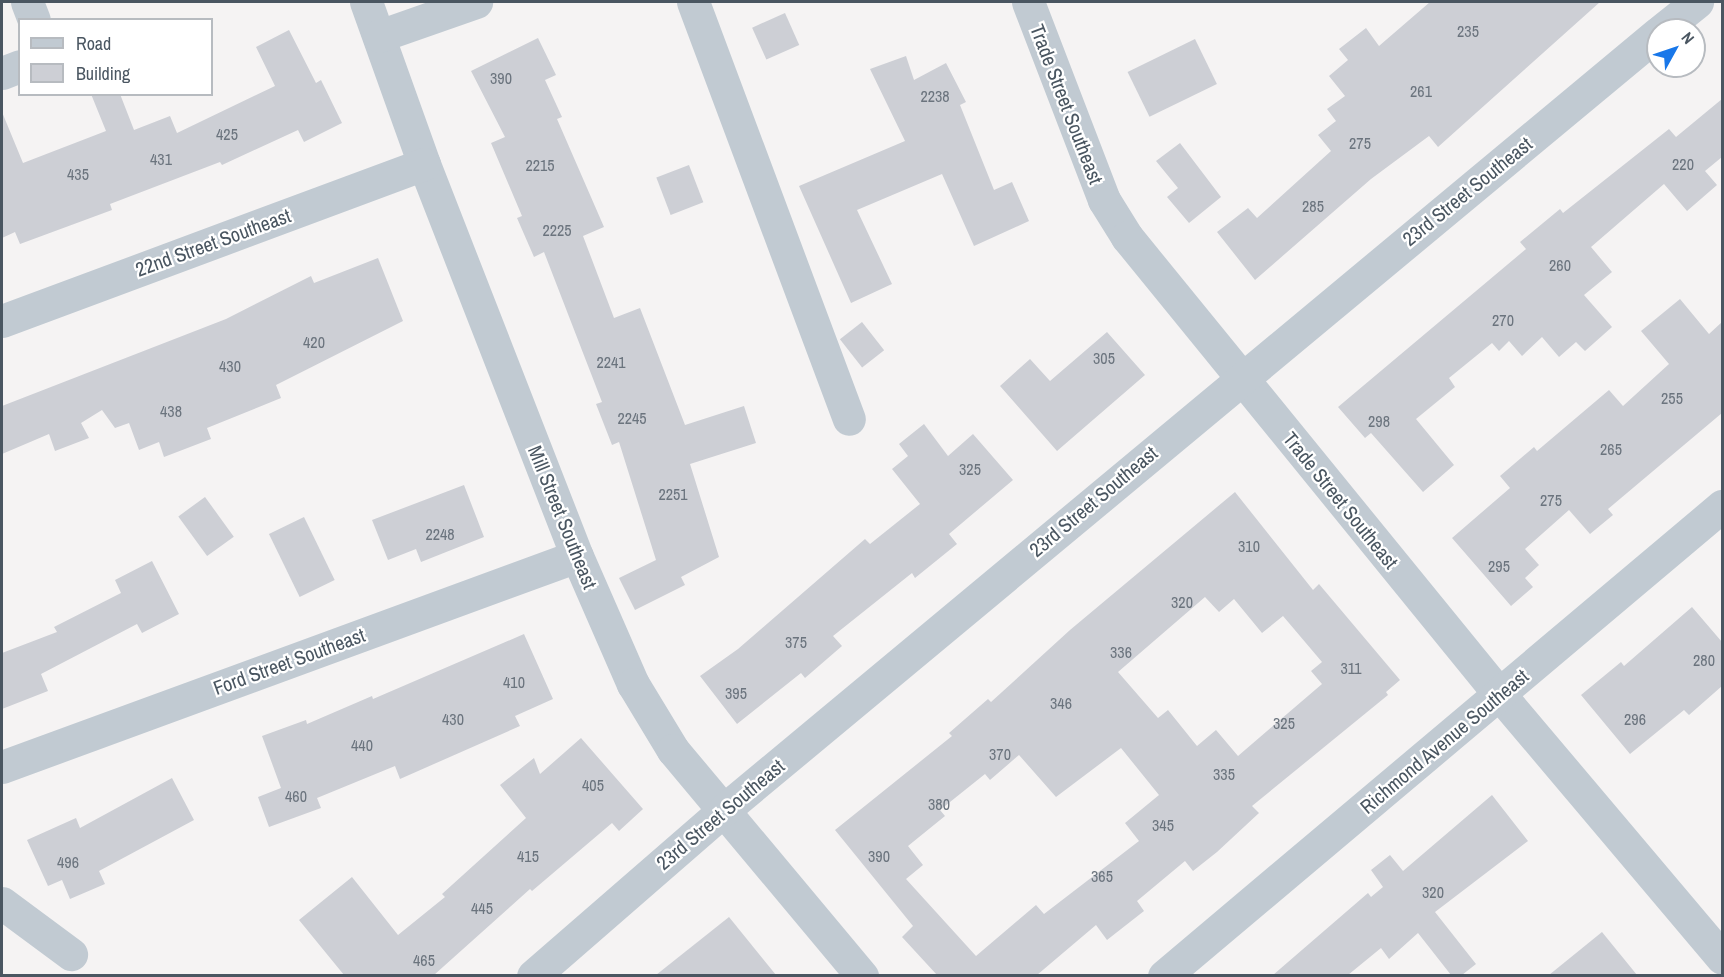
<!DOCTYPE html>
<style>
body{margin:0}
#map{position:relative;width:1724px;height:977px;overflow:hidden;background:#f5f3f3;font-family:"Archivo Narrow",sans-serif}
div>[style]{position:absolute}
.building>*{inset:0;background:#cdcfd5;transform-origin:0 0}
.minor>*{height:33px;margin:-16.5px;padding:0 16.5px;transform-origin:16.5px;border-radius:16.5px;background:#c1cad2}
span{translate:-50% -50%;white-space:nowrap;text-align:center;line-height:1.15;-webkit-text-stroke:4.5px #fff;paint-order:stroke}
.number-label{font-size:16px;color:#6b747e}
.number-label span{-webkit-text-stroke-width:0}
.street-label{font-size:20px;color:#4a5661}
.frame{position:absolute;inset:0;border:3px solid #4a5661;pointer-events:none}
.legend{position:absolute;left:18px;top:18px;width:195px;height:78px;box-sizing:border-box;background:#fff;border:2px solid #b7bbc0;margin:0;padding:8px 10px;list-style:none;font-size:18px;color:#4a5661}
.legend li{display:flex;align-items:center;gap:12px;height:30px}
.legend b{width:30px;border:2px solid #b7bbc0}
.north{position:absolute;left:1646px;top:18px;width:60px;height:60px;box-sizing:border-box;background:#fff;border:2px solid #b7bbc0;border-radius:50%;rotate:50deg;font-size:16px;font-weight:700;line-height:24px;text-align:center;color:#4a5661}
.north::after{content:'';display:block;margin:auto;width:21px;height:27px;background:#1877e9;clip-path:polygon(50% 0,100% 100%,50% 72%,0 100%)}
</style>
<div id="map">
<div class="building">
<i style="clip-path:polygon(1430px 2px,1600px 2px,1438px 147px,1429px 136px,1371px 179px,1255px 280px,1217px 232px,1248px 208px,1257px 218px,1331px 151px,1318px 135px,1336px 121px,1327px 109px,1345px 96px,1329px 76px,1348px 60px,1339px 49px,1366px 28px,1379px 46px)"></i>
<i style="left:785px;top:13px;width:35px;height:36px;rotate:66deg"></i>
<i style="clip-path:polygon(289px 30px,316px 83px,321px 80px,342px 123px,304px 142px,298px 130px,222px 165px,220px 162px,110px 204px,112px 210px,20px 244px,15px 232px,2px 238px,2px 112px,23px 163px,106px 131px,91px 94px,120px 94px,134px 130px,170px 116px,177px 133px,275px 86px,256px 47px)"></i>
<i style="clip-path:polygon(538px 38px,556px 75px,545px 80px,562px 117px,557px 119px,604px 227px,583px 236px,614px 318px,640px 308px,685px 425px,744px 406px,756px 443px,690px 464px,719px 557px,681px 577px,685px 585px,635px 610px,619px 578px,656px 560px,619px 442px,612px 445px,596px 404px,602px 402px,544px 252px,534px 257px,517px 218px,522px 216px,491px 143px,505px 137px,471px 71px)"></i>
<i style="left:1195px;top:39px;width:50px;height:75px;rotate:64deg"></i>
<i style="clip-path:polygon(906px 56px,914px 80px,946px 63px,966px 102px,960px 105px,994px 190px,1012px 182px,1029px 221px,974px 246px,942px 174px,857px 210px,892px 284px,851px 303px,799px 186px,905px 141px,870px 69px)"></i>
<i style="clip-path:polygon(1722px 99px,1722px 157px,1705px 171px,1717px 185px,1687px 211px,1664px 184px,1591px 247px,1612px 272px,1584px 295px,1612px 327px,1585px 351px,1576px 342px,1559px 357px,1542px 337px,1522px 356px,1509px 341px,1499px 351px,1492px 343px,1449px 378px,1455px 387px,1416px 419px,1454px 465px,1423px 492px,1371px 433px,1365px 438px,1338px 407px,1526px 249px,1520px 242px,1560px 209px,1563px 213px,1669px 129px,1676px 137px)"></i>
<i style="clip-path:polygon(1180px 143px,1221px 197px,1189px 223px,1167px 197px,1178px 188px,1156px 161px)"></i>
<i style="left:689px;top:165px;width:40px;height:35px;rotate:69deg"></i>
<i style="clip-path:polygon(378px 258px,403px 321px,276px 385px,281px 398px,207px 428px,211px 439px,164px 457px,159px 442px,139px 450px,129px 423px,115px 428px,102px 410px,81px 423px,89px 438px,55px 451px,49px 434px,2px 454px,2px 406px,226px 319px,311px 276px,314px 283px)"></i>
<i style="clip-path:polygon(1680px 299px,1709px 334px,1722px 322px,1722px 413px,1608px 509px,1613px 515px,1590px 534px,1569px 510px,1525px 549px,1539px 565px,1525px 578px,1533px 587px,1511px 606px,1452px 538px,1510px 488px,1500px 476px,1534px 447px,1537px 451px,1609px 390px,1623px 406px,1669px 364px,1641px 331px)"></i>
<i style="left:862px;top:322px;width:36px;height:28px;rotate:52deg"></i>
<i style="clip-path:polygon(1107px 332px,1145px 375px,1057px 451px,1000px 386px,1030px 359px,1050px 381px)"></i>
<i style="clip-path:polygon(924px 424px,948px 456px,973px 434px,1013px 480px,949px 534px,957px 544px,915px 578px,912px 573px,833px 636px,842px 646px,805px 678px,801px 673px,737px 724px,700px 676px,738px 649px,865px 539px,870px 544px,920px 504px,892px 469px,908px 456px,899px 444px)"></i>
<i style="clip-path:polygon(464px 485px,484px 537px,421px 562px,416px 549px,388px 560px,372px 520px)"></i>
<i style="clip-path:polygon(evenodd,1235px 492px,1313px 590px,1319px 584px,1400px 680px,1386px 692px,1388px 695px,1252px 806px,1259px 813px,1217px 852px,1193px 871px,1185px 861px,1137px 901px,1144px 911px,1107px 940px,1096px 925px,1037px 975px,937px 975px,902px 937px,913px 926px,835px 830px,952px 736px,949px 733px,988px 699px,991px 702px,1070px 630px,1235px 492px,1205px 597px,1219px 612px,1234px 599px,1262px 633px,1283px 616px,1322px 662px,1311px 671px,1322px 684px,1238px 756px,1216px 730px,1197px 746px,1168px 710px,1158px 718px,1118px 672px,1205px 597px,1235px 492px,1121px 748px,1159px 795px,1125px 823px,1139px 841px,1044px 914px,1036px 905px,976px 956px,906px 879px,923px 865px,908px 846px,945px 816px,940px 810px,985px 774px,990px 780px,1019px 755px,1056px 797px,1121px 748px)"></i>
<i style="left:205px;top:497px;width:49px;height:33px;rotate:54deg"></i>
<i style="left:304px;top:517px;width:70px;height:39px;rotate:64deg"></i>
<i style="clip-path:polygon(152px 561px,179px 614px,142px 633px,137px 624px,41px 674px,48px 691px,2px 709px,2px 653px,57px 632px,54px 627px,121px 593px,115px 580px)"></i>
<i style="clip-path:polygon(1692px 607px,1722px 642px,1722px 686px,1689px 715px,1684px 710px,1630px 754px,1581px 695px,1621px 662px,1624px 666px)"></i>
<i style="clip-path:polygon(524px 634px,553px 699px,515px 716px,520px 726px,400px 779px,395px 766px,317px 798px,321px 808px,269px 827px,258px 797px,281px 788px,262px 736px,306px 720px,307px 724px,372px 696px,373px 699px)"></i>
<i style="clip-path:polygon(581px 738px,643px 809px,619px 831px,612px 823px,532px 891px,530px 889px,434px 975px,344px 975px,299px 920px,352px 877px,398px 935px,445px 897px,442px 894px,526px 818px,500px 785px,534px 758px,540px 774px)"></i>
<i style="clip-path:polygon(172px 778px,194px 820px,99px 871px,105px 884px,70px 899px,62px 880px,48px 886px,27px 840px,76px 818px,80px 828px)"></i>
<i style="clip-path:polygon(1492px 795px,1528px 841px,1435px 912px,1476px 964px,1462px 975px,1451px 975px,1418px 933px,1389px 959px,1381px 948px,1348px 975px,1273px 975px,1368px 893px,1371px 897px,1383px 887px,1371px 870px,1390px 855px,1403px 871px)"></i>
<i style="clip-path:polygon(729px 917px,776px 975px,656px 975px)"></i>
<i style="clip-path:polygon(1602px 932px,1637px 975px,1549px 975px)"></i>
</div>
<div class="minor">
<i style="left:27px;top:2px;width:19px;rotate:69deg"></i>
<i style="left:366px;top:2px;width:172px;rotate:70.3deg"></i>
<i style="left:424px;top:164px;width:421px;rotate:68.7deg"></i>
<i style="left:577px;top:556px;width:140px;rotate:66.4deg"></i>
<i style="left:633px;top:684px;width:77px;rotate:58.8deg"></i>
<i style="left:673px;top:750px;width:295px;rotate:50.1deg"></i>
<i style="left:693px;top:2px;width:445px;rotate:69.5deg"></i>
<i style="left:1028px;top:2px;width:212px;rotate:69deg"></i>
<i style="left:1104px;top:200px;width:44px;rotate:58.1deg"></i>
<i style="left:1127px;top:237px;width:591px;rotate:50.84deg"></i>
<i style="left:1500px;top:695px;width:344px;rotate:49.8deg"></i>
<i style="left:1662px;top:30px;width:45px;rotate:-38.7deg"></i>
<i style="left:379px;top:36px;width:103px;rotate:-19.3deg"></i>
<i style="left:2px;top:73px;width:19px;rotate:-21deg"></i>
<i style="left:2px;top:321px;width:450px;rotate:-20.4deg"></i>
<i style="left:2px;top:767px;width:612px;rotate:-20.15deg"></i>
<i style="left:2px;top:903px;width:86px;rotate:36.5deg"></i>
<i style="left:533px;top:976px;width:254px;rotate:-41deg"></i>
<i style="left:725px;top:809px;width:1214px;rotate:-39.75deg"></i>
<i style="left:1164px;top:976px;width:730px;rotate:-40.11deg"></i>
</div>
<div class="number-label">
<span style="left:1468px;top:31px">235</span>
<span style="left:501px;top:78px">390</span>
<span style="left:1421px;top:91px">261</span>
<span style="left:935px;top:96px">2238</span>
<span style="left:227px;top:134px">425</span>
<span style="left:1360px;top:143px">275</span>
<span style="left:161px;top:159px">431</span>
<span style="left:1683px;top:164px">220</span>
<span style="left:540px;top:165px">2215</span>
<span style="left:78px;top:174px">435</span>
<span style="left:1313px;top:206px">285</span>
<span style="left:557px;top:230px">2225</span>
<span style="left:1560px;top:265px">260</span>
<span style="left:1503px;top:320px">270</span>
<span style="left:314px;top:342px">420</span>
<span style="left:1104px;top:358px">305</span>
<span style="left:611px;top:362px">2241</span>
<span style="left:230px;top:366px">430</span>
<span style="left:1672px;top:398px">255</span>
<span style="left:171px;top:411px">438</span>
<span style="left:632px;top:418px">2245</span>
<span style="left:1379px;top:421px">298</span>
<span style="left:1611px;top:449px">265</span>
<span style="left:970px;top:469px">325</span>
<span style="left:673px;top:494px">2251</span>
<span style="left:1551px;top:500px">275</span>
<span style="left:440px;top:534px">2248</span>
<span style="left:1249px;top:546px">310</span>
<span style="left:1499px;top:566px">295</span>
<span style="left:1182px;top:602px">320</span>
<span style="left:796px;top:642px">375</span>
<span style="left:1121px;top:652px">336</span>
<span style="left:1704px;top:660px">280</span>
<span style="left:1351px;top:668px">311</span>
<span style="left:514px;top:682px">410</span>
<span style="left:736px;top:693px">395</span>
<span style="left:1061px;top:703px">346</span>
<span style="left:453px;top:719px">430</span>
<span style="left:1635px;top:719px">296</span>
<span style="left:1284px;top:723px">325</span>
<span style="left:362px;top:745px">440</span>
<span style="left:1000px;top:754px">370</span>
<span style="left:1224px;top:774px">335</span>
<span style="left:593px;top:785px">405</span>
<span style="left:296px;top:796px">460</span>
<span style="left:939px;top:804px">380</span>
<span style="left:1163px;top:825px">345</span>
<span style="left:528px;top:856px">415</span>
<span style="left:879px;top:856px">390</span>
<span style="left:68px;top:862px">496</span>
<span style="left:1102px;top:876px">365</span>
<span style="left:1433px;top:892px">320</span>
<span style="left:482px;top:908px">445</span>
<span style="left:424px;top:960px">465</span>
</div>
<div class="street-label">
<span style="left:1067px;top:104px;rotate:69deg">Trade Street Southeast</span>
<span style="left:1467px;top:191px;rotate:-39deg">23rd Street Southeast</span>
<span style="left:213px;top:242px;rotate:-20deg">22nd Street Southeast</span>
<span style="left:1341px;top:500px;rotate:51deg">Trade Street Southeast</span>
<span style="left:1093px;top:501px;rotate:-40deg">23rd Street Southeast</span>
<span style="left:563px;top:517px;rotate:68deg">Mill Street Southeast</span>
<span style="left:289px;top:661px;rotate:-20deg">Ford Street Southeast</span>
<span style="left:1444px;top:741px;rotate:-40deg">Richmond Avenue Southeast</span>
<span style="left:720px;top:814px;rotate:-40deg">23rd Street Southeast</span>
</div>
<div class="frame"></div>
<ul class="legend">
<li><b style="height:8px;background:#c1cad2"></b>Road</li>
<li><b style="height:16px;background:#cdcfd5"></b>Building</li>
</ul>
<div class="north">N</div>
</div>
